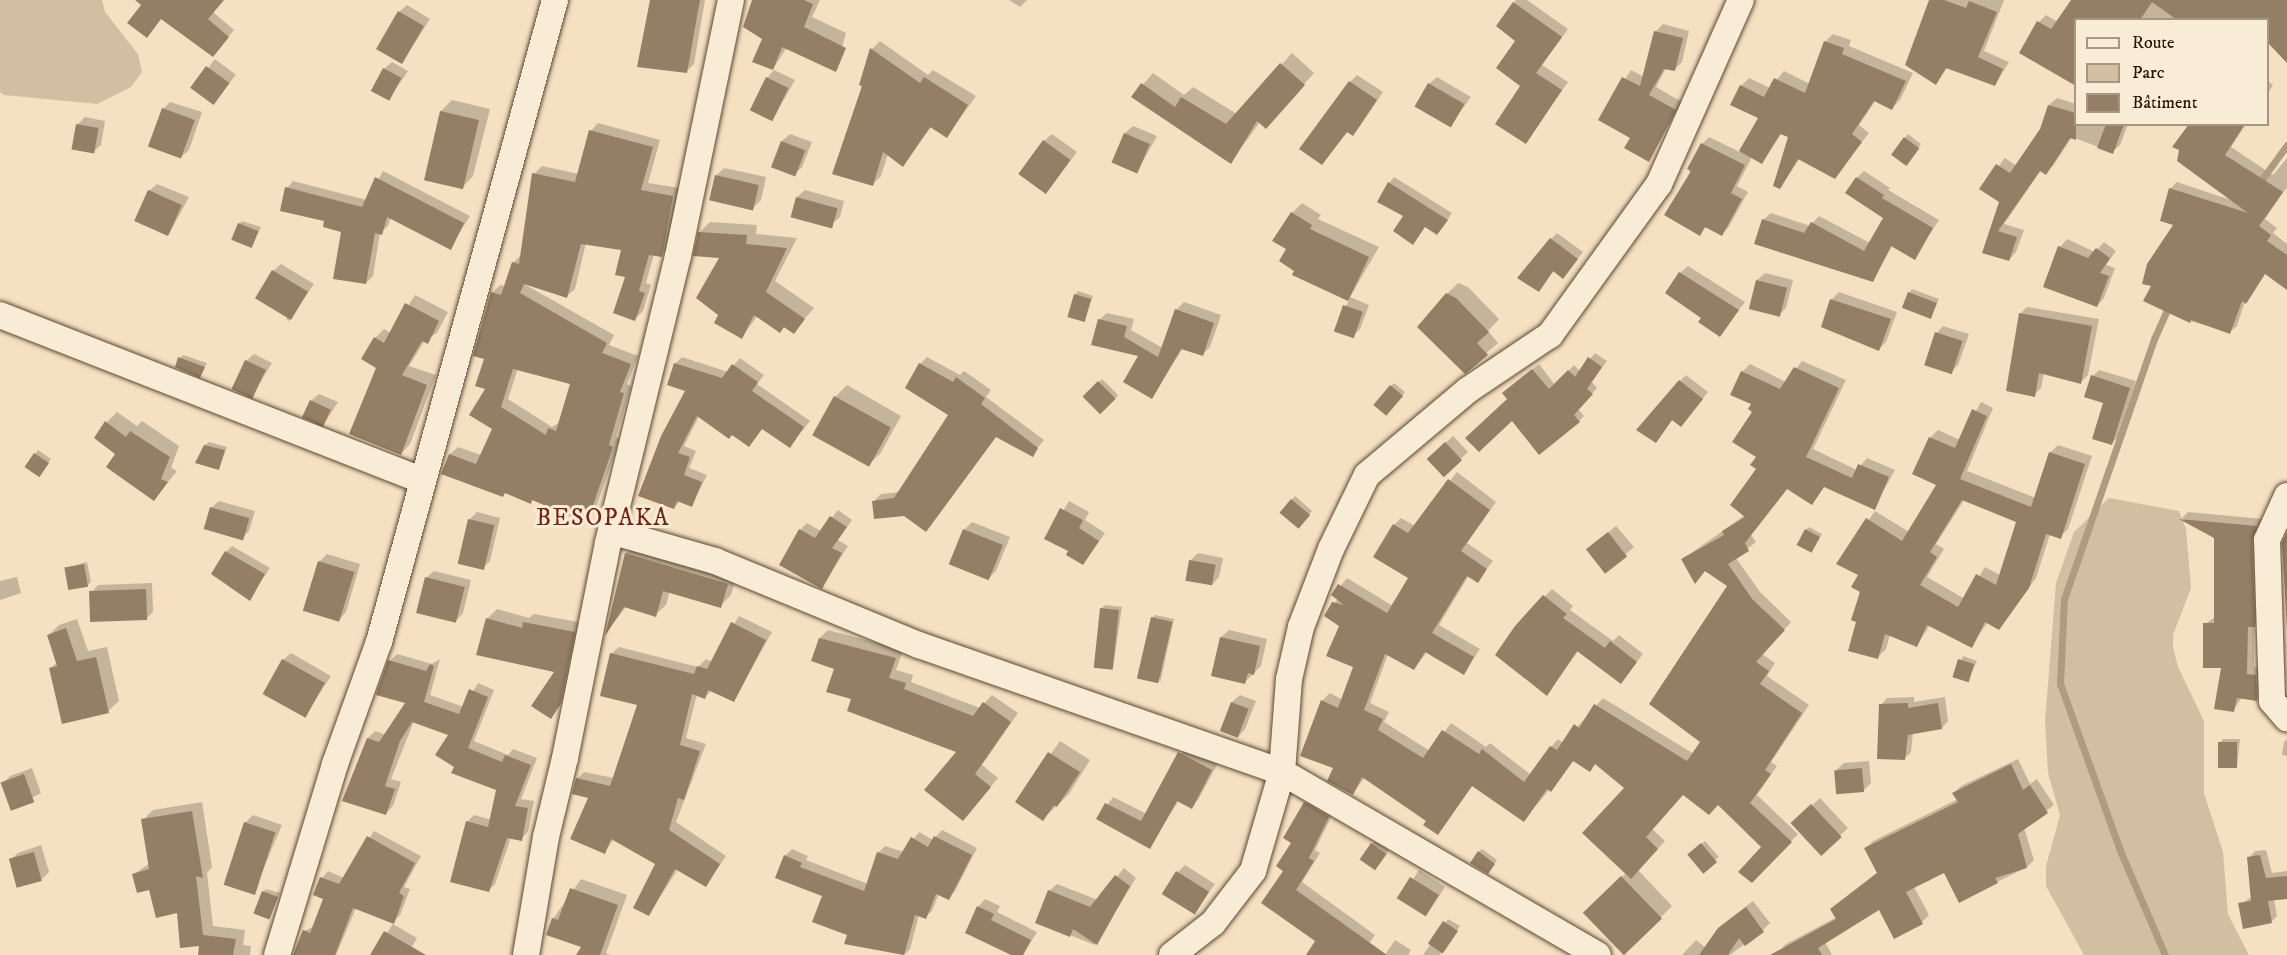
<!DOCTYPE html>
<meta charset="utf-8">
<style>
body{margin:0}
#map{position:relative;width:2287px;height:955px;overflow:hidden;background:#f5e1c2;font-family:"IM FELL DW Pica",serif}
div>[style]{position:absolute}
.green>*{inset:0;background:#d2bea1}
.shadow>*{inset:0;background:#0003;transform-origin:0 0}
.stream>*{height:7px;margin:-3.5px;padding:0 3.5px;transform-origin:3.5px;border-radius:3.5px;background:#b09b81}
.building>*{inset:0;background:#947f66;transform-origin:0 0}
.roads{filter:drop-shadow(0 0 2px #5d4732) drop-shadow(0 0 2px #5d4732)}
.minor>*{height:26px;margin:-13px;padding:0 13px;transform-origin:13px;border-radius:13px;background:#f8ecd7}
span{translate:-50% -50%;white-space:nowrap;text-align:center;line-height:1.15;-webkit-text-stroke:6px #f8ecd7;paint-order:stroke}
.neighbourhood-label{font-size:24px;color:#7a1f14;letter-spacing:1.5px}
.legend{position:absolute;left:2074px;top:18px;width:195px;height:108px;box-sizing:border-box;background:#f8ecd7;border:2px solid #a69682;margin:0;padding:8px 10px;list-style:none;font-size:18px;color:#2a1402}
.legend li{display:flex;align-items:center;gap:12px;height:30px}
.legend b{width:30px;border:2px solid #a69682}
</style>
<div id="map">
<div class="green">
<i style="clip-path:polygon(0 0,102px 0,105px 12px,138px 54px,142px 72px,131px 87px,97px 104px,4px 95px,0 92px)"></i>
<i style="clip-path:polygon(2109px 498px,2179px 511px,2186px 529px,2191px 588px,2173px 635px,2173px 647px,2178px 667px,2204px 721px,2204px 793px,2223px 852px,2228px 914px,2249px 955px,2084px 955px,2046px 886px,2046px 866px,2060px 815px,2048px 773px,2045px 721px,2056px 583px,2074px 532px)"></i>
</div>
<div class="shadow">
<i style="clip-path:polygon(146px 0,223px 0,213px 12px,234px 30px,218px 49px)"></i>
<i style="clip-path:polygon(652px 0,705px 0,694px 64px,687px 71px,639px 66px)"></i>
<i style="clip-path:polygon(753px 0,820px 0,812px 17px,846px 33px,839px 58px,787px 47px,773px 69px)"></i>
<i style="clip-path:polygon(1009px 0,1027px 0,1020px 7px)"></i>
<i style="clip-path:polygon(1516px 0,1527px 0,1568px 29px,1542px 65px,1568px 82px,1526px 142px,1517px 40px,1498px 26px)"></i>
<i style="clip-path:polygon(1931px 0,2004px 0,1984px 51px,2009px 62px,1995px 85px,1948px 67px,1935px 83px)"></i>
<i style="clip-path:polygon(2073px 0,2221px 0,2208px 20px,2076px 20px,2076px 85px,2039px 22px,2046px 15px,2058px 22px)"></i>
<i style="clip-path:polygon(407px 5px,430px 19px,402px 63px,399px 12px)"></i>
<i style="clip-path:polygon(1663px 24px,1689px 31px,1682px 62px,1674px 70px,1666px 68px,1656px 87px,1682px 102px,1649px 160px,1632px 137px,1600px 119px,1631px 70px,1644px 77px,1655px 32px)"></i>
<i style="clip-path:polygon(1833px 34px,1851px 40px,1849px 46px,1913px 73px,1900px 100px,1892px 108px,1876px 100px,1859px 125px,1869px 133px,1834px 177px,1800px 158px,1780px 188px,1790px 136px,1782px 133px,1762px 162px,1752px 157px,1737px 186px,1748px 192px,1728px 228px,1721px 234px,1706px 227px,1699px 234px,1689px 169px,1702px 144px,1709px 137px,1740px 152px,1760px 117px,1741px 86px,1749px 78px,1770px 88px,1784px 71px,1810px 84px,1825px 42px)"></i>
<i style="clip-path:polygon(880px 41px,928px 75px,933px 70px,976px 96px,947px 136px,932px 126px,903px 165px,888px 154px,881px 176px,873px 184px,861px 84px,872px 49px)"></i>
<i style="clip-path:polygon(1292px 53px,1314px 73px,1276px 116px,1260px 122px,1231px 162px,1133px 96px,1153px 73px,1184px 95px,1193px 87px,1237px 114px)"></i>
<i style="left:215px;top:59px;width:26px;height:37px;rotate:37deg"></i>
<i style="clip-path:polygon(392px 62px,408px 71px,389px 99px,384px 69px)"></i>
<i style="clip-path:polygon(774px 70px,795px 80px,773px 119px,767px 78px)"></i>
<i style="clip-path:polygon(1357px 75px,1383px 92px,1360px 126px,1353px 134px,1348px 131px,1322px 163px,1350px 82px)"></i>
<i style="clip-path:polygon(1437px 77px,1471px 97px,1450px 126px,1429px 84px)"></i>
<i style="clip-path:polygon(2268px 81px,2273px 85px,2268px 93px)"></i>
<i style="clip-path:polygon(2057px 98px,2076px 104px,2076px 124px,2128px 124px,2120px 145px,2112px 152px,2072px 137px,2053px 166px,2045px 173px,2041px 170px,2004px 224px,2024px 230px,2016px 252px,2009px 260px,1984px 252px,2000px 201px,1981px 188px,2005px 158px,2017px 166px,2042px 130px,2049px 105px)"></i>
<i style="clip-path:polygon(452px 100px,490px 109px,473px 176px,462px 188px,441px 111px)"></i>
<i style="clip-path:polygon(170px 102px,202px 112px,189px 150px,181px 157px,163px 109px)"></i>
<i style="clip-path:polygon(85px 117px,105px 121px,101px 145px,93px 152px,73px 148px,78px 124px)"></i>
<i style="clip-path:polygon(evenodd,598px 123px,660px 140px,648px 183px,680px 188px,670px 248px,662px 255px,654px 254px,646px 283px,651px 285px,643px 311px,635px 319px,623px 249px,586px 243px,575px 289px,567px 296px,524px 284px,614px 335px,609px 345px,638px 356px,627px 384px,631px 386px,616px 437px,620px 439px,594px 513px,586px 521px,534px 499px,531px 502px,506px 492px,503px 495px,443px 473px,450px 454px,458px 447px,481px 455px,494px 429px,486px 358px,492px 293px,500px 285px,505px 286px,513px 263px,521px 255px,534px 174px,542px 166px,579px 174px,591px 131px,598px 123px,518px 368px,572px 383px,560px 422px,552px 427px,508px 399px,518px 368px)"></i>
<i style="clip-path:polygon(2190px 124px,2246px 124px,2231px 147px,2273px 175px,2287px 158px,2287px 187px,2265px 219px,2277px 228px,2273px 233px,2287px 244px,2287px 288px,2266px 273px,2245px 301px,2237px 326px,2230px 332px,2190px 321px,2154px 285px,2176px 224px,2170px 189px,2177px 182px,2231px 200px)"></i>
<i style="clip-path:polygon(1133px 126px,1157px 136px,1137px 172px,1125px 133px)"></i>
<i style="clip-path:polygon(790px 134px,812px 142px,802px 167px,794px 175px,773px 166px,782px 141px)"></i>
<i style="clip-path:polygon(1052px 134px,1077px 152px,1046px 193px,1044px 141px)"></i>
<i style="clip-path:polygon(1908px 134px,1921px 144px,1910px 160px,1905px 138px)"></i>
<i style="clip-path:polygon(724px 168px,766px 177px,761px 200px,753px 208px,716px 176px)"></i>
<i style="clip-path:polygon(383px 171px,470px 216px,450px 248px,391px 217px,388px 226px,380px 233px,373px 276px,366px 283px,343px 231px,287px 188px,293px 181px,367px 200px)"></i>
<i style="clip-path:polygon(1864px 171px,1890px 188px,1888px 190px,1939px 220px,1914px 258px,1893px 245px,1872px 281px,1763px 220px,1771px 213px,1810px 226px,1819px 216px,1870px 243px,1885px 218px,1857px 178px)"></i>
<i style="clip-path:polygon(1394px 177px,1452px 213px,1442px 228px,1405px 216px,1389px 183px)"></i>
<i style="clip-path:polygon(157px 184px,189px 197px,169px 234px,149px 191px)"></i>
<i style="clip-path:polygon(805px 190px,844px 201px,840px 217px,832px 224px,797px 197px)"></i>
<i style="clip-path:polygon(1302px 203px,1321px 215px,1318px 219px,1379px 247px,1350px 297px,1369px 305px,1360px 329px,1352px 337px,1334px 330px,1349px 300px,1294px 274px,1292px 213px)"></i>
<i style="clip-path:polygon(242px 221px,261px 227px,252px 246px,239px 224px)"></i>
<i style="clip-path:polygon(710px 222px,757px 225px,756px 234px,797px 238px,775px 281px,814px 308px,793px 332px,758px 315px,742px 337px,720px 315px,722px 256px,700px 232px)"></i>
<i style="clip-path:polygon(1557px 233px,1583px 252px,1563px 277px,1554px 271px,1539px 291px,1551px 239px)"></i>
<i style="clip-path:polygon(2067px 239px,2095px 252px,2104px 242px,2116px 251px,2106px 265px,2115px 268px,2104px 298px,2097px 306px,2060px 247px)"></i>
<i style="clip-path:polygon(281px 264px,314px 284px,288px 322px,273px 271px)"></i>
<i style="clip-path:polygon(1688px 266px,1745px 302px,1720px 335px,1703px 317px,1680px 273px)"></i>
<i style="clip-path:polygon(1765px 273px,1793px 280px,1786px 308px,1778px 316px,1757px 280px)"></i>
<i style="clip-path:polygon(1458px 283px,1468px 287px,1499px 319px,1488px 331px,1498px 343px,1465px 372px,1447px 294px)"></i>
<i style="clip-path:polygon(1912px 289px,1939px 299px,1930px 318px,1909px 293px)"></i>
<i style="clip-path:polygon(1078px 291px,1093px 296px,1084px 320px,1075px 295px)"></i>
<i style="clip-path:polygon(1839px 292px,1897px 312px,1886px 342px,1879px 349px,1831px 300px)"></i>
<i style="clip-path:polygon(415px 295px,448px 312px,437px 333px,425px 340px,409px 366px,436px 375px,410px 444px,401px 454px,378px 367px,375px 338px,384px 329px,391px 333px)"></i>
<i style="clip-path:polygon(1184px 302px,1221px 315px,1210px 347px,1202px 355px,1183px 348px,1152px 397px,1140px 355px,1099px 320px,1107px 313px,1134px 319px,1131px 330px,1163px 348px,1176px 310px)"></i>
<i style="clip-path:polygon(2027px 307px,2099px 319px,2088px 375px,2080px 383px,2044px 373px,2041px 388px,2034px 395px,2020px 314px)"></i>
<i style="clip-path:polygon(1943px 326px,1969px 334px,1958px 365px,1951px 372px,1937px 333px)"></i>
<i style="clip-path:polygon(1595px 353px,1607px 361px,1592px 382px,1597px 388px,1578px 409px,1584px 416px,1579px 421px,1509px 399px,1510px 388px,1539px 364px,1555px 385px,1574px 365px,1580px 371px)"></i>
<i style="clip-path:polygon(254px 354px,272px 363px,252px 396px,246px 361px)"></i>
<i style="clip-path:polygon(183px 355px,207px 363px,200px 376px,180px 358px)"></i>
<i style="clip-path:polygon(682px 357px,728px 372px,740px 358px,764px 375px,757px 384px,810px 421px,789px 447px,763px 428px,749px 445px,699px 416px,684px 446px,696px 451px,689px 468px,707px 475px,692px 505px,680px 501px,674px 508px,640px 495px,688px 390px,675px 364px)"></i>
<i style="clip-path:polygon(927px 357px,960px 375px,964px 371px,991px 390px,986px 397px,1044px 440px,1032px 455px,997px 435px,926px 530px,904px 514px,874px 501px,881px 494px,900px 492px,950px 414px,920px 364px)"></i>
<i style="clip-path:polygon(1802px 361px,1846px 380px,1813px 449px,1857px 470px,1867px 458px,1895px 470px,1874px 508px,1825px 486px,1812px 503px,1788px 488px,1751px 535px,1756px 542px,1736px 558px,1760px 592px,1791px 622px,1762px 654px,1775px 663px,1767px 676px,1809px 705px,1771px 762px,1777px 766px,1757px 795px,1798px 834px,1752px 881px,1764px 847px,1718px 804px,1683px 793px,1652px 829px,1665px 841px,1638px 870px,1672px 906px,1625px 953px,1586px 913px,1626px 873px,1626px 788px,1596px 763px,1589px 770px,1574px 760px,1524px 820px,1473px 785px,1438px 833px,1428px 820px,1365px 777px,1353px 793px,1335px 768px,1302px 755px,1323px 700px,1330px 693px,1343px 700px,1355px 667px,1334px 603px,1338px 599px,1333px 595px,1347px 578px,1393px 606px,1410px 578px,1394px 525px,1401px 518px,1415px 526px,1457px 472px,1496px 502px,1467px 543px,1493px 561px,1477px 581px,1469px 575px,1439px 625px,1480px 649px,1464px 673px,1427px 652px,1414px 669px,1388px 654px,1370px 703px,1389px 712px,1384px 722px,1430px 751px,1451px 723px,1486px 747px,1490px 743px,1531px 775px,1551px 747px,1558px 739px,1563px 743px,1603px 698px,1694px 754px,1702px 742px,1729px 585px,1683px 559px,1745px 515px,1758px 469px,1754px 412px,1742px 372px,1750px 364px,1786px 382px)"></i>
<i style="clip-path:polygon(2099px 370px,2136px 381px,2118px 437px,2112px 443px,2105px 402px,2093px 376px)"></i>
<i style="clip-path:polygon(1686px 375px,1708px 392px,1687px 419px,1673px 419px,1655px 441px,1680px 381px)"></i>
<i style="left:1102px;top:379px;width:23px;height:25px;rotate:45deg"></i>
<i style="clip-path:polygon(1394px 383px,1405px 392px,1390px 411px,1391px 386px)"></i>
<i style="clip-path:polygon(847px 385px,901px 416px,880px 454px,868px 465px,814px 434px,835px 397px)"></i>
<i style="clip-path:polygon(319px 394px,338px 402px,324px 424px,311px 401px)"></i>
<i style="clip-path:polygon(evenodd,1981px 402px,1993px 408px,1967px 471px,2036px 498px,2050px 453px,2058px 445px,2092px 456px,2068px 529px,2060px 537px,2050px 534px,2036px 578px,1999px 628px,1988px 622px,1971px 646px,1930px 625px,1917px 645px,1890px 635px,1886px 649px,1878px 657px,1858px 621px,1860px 575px,1838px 563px,1875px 511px,1909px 532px,1938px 485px,1930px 438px,1938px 430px,1960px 440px,1981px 402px,1964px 500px,2018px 521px,2000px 575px,1985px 567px,1965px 599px,1927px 577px,1944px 549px,1936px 544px,1964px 500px)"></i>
<i style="clip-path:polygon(117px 412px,137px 426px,142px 421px,179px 446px,171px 468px,177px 471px,154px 499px,117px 454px,107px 422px)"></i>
<i style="left:1453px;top:436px;width:22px;height:33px;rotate:47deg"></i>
<i style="clip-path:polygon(209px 442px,227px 447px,219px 468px,205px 445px)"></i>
<i style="clip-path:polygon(38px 450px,51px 459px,42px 472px,26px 467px)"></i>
<i style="clip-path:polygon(1295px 496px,1312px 511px,1300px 525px,1281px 513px)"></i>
<i style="clip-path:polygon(219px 501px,255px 511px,249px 531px,242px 538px,211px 508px)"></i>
<i style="clip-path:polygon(1069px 501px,1089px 512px,1085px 520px,1105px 533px,1083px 564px,1070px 551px,1046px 538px)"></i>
<i style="clip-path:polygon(838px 510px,852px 520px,838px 540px,848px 546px,822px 587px,800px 530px,807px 523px,821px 531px)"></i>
<i style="clip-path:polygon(477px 512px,500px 518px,490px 561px,482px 569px,469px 520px)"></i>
<i style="clip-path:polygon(2188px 512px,2263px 519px,2261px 618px,2254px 626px,2254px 667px,2263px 668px,2264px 692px,2256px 699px,2242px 697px,2233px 711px,2223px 666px,2205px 624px,2215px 617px,2216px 537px,2182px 518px)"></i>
<i style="clip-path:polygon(972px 522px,1010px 537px,996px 571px,989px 578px,951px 563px,965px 529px)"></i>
<i style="clip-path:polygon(1616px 526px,1634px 547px,1606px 571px,1596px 542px)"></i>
<i style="clip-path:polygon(1809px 527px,1822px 534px,1811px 551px,1806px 530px)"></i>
<i style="clip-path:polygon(637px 543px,737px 574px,731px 595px,720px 606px,670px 591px,666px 605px,655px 615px,626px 607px,607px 631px,626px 553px)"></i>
<i style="clip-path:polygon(232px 546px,270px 568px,249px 599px,230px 587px,226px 552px)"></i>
<i style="clip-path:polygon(1198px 553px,1223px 558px,1219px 577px,1212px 585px,1190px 561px)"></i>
<i style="clip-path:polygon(327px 554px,360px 564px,346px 612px,339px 620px,319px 562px)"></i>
<i style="clip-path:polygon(87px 562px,91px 582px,87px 586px,66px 568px)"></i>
<i style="clip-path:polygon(434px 571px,471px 580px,463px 613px,456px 621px,426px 578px)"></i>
<i style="clip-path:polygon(17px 577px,21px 593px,0 600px,0 581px)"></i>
<i style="clip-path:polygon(152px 583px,153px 612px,146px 619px,91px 593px,98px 585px)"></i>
<i style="clip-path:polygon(1552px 589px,1573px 606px,1570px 610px,1613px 641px,1619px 635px,1643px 654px,1621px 682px,1579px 650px,1547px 694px,1516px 627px)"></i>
<i style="clip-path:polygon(1105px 605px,1122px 607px,1113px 668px,1101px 609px)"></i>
<i style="clip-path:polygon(497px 609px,529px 618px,534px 614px,583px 623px,569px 694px,551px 717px,556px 671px,487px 619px)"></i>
<i style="clip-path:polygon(1155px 615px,1174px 619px,1160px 683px,1152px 618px)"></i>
<i style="clip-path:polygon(739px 616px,772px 632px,734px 700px,712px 690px,705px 697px,697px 694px,686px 738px,706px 744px,676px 822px,726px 856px,706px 885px,678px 869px,649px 914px,657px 863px,614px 839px,604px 853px,590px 797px,577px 779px,584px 772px,614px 778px,639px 704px,611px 654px,619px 647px,698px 667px,706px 659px,712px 662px)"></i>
<i style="clip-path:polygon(77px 619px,88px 651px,107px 647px,119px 701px,108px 711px,51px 668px,57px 662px,49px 635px,59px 625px)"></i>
<i style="clip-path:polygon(828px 630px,903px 650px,896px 670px,913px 675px,911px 682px,980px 708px,992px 695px,1018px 713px,982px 765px,998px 778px,963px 819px,959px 751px,852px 698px,820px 638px)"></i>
<i style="clip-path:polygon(1229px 630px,1267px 639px,1261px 666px,1245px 682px,1221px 637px)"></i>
<i style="clip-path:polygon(291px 653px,331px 676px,304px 717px,283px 660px)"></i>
<i style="clip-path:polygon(397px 654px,432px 664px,440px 659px,430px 695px,464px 707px,478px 683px,494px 690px,474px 741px,508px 755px,513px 749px,537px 758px,521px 799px,534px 801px,528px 832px,521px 839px,511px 837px,495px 884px,488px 891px,467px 822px,474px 815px,492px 820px,498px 789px,455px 767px,451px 735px,414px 721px,391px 779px,401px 782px,393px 806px,386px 813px,344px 800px,368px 738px,375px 731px,386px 735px,407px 702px,390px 661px)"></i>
<i style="clip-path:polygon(1963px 656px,1977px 661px,1968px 680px,1954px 676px)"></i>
<i style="clip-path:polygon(1240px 695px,1256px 701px,1245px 729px,1238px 737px,1221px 730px,1232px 702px)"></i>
<i style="clip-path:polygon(1914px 697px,1914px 702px,1945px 697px,1948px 721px,1942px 728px,1913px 732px,1911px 752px,1904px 759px,1881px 705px,1887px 698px)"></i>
<i style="clip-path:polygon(2223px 739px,2240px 739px,2237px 767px,2220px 743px)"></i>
<i style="clip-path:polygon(2287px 739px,2287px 756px,2282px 755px,2284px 742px)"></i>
<i style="clip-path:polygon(1060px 741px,1090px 760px,1069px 794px,1043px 819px,1017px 802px)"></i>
<i style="clip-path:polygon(1186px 746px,1218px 763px,1198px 800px,1191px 807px,1179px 800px,1150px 847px,1098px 818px,1113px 797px,1147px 814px)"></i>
<i style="clip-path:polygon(2018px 759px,2030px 784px,2037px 779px,2054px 805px,2024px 828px,2034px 860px,2027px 867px,1997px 882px,1945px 871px,1914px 887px,1929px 915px,1922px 922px,1879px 908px,1825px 942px,1832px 955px,1781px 955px,1779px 951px,1786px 944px,1837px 917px,1832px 909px,1878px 872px,1866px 848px,1873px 841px,1958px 799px,1954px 793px,1961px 786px)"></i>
<i style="clip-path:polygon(1869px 761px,1871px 783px,1863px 791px,1836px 770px,1844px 763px)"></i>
<i style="clip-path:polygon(32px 768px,41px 793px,12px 809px,3px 783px,10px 776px)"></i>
<i style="clip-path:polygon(1313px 796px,1335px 809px,1315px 850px,1320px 853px,1302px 882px,1375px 935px,1361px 955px,1310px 955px,1317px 941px,1285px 870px,1306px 803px)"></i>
<i style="left:1820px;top:798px;width:41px;height:37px;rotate:47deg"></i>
<i style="clip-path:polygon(202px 802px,212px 867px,207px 873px,213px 926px,245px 930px,243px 945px,251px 946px,250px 955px,200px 955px,201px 944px,178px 911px,134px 874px,150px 863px,143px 820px,153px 810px)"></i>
<i style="clip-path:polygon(253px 815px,282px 825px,256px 886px,248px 893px,245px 823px)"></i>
<i style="clip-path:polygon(942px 830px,977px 848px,955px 891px,948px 898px,939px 893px,932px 911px,925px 917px,919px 915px,910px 949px,904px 955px,846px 942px,849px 934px,824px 895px,785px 856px,792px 849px,808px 856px,806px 860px,868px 884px,878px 853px,885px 846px,904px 852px,919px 832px,933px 840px)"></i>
<i style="clip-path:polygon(374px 831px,421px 856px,404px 887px,410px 889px,400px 915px,393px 922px,356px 908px,336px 955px,294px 955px,304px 931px,315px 926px,325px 899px,322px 878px,328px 871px,344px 878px)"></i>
<i style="clip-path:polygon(1375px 841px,1389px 850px,1378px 865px,1372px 844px)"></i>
<i style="left:1705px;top:841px;width:21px;height:21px;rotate:49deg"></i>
<i style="clip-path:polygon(41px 845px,49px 872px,42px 879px,19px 887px,10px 860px,18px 853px)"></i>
<i style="clip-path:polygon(1482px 849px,1497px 860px,1491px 869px,1479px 852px)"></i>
<i style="clip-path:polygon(2266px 850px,2272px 873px,2287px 871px,2287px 898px,2274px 899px,2277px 916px,2271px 922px,2240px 904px,2252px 897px,2249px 858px,2255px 851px)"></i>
<i style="clip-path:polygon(1185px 865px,1215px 884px,1194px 913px,1178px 872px)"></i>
<i style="clip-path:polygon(1124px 868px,1136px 878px,1095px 945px,1037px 922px,1049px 891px,1057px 884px,1098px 900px)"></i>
<i style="left:1419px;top:870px;width:31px;height:35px;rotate:33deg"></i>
<i style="clip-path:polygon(581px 879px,627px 895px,606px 953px,610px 955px,577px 955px,583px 946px,553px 919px)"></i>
<i style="clip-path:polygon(266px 889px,280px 893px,270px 917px,263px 892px)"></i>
<i style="clip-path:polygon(985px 899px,1000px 906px,997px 912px,1037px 932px,1023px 955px,1014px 955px,978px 907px)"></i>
<i style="clip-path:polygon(1753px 901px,1770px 923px,1763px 930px,1730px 955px,1682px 955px,1696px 940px,1706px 948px,1727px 921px)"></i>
<i style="clip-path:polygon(1448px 919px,1460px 926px,1440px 955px,1423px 955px)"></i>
<i style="clip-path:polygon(393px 924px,417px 938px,407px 955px,372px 955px)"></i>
<i style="clip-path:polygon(1395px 940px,1411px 950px,1408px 955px,1385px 955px)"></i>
</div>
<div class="stream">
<i style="left:2257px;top:186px;width:51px;rotate:-53.8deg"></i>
<i style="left:2165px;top:955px;width:111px;rotate:-113.3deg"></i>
<i style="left:2121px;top:853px;width:180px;rotate:-109.8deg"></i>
<i style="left:2060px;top:684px;width:85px;rotate:-87.3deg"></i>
<i style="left:2064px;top:599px;width:275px;rotate:-70.9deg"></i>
<i style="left:2154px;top:339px;width:39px;rotate:-66deg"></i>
</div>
<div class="building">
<i style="clip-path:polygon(135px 0,224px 0,208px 19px,229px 37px,213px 57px,161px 19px,147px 38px,127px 23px,141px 5px)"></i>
<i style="clip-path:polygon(650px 0,700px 0,687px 73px,637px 67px)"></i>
<i style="clip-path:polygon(752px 0,804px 0,813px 4px,804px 27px,846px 48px,836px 72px,782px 47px,773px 70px,752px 62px,762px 39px,743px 27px)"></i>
<i style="clip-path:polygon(1929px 0,1944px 0,1966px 8px,1969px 1px,1997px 12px,1978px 57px,2003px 69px,1995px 86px,1946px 68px,1936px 85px,1905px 65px)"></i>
<i style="clip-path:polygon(2071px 0,2287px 0,2287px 63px,2268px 43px,2268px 20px,2177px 20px,2152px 2px,2140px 20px,2076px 20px,2076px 86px,2019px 53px,2037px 21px,2051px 29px)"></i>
<i style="clip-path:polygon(1513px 2px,1562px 37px,1536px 73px,1562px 90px,1526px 144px,1495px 124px,1520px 86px,1496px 68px,1515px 41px,1496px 26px)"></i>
<i style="left:398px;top:11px;width:30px;height:44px;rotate:30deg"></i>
<i style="clip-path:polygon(1654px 31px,1683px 38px,1675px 71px,1664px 69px,1649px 95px,1676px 110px,1649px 162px,1624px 148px,1630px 138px,1598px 120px,1622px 77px,1640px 86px)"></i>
<i style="clip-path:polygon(1824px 41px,1844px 48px,1842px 54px,1906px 81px,1892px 110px,1874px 101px,1852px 134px,1862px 142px,1835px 179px,1798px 159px,1780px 189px,1773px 186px,1788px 137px,1780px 134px,1762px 164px,1739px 151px,1758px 118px,1730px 105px,1740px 85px,1764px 97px,1774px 78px,1805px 93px)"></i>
<i style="clip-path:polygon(870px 48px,920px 83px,924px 77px,968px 105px,947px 138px,930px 127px,903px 167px,883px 152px,873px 186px,832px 174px,862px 86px,859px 85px)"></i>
<i style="clip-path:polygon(1280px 63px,1305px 85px,1266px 129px,1257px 121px,1231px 164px,1131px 97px,1141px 83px,1175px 107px,1181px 97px,1226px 124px)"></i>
<i style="left:206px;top:66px;width:29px;height:27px;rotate:36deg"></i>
<i style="left:383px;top:68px;width:21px;height:26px;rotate:28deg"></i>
<i style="left:766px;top:77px;width:25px;height:37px;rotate:26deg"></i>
<i style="clip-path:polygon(1349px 81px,1377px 100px,1353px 136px,1347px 132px,1322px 165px,1299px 149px)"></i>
<i style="left:1428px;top:83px;width:42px;height:27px;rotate:30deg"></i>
<i style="clip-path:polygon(2048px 105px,2076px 113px,2076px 140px,2070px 138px,2046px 175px,2040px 171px,1998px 231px,2017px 237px,2009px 261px,1982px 253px,1999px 202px,1979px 189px,1996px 164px,2010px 173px,2040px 129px)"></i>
<i style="left:162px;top:108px;width:35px;height:41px;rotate:20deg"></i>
<i style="left:440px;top:111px;width:40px;height:71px;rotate:13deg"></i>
<i style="left:76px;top:124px;width:23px;height:26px;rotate:10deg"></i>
<i style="clip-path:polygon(2106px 124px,2124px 124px,2113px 154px,2097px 148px)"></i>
<i style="clip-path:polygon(2189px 124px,2245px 124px,2225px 155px,2283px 192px,2259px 226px,2271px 235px,2267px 241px,2287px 255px,2287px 290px,2265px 274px,2246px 304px,2242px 301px,2230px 334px,2191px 320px,2190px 323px,2143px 301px,2151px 286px,2142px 284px,2147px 264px,2173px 225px,2160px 221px,2169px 188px,2248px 213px,2177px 161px,2179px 150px,2172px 147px)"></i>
<i style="clip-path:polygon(evenodd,589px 130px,653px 147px,641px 190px,673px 196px,662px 257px,649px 255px,639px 291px,645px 293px,635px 321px,613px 313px,625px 277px,615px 275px,621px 250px,581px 244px,567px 298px,524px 284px,520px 293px,607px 343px,602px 353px,631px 364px,620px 392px,624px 393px,609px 445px,613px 447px,587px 523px,532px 500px,531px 504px,505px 493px,503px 497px,441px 474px,449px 454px,476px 464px,492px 429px,469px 415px,485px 389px,475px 386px,484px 359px,473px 356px,491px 292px,501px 295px,512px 262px,519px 264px,532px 173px,575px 182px,589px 130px,513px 369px,570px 384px,556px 431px,548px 428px,546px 435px,501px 407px,513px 369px)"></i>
<i style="left:1124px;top:133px;width:28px;height:32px;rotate:23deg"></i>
<i style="left:1904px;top:137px;width:19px;height:22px;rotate:36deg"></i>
<i style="left:1043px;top:140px;width:34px;height:42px;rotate:36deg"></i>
<i style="left:781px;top:141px;width:26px;height:28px;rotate:21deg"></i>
<i style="clip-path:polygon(1701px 143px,1745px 165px,1731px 193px,1742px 199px,1722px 236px,1705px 227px,1700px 236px,1664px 215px,1691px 171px,1687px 169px)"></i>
<i style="left:715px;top:175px;width:45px;height:26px;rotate:13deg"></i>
<i style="clip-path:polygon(375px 177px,464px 223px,451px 250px,387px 217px,382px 235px,375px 233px,366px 284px,333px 279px,341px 232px,323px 227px,324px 221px,280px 211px,285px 187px,362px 207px)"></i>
<i style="clip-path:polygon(1856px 177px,1884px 195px,1882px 198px,1933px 228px,1915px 260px,1891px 246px,1873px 282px,1754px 244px,1762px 219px,1804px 233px,1811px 222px,1864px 251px,1883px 218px,1845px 193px)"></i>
<i style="clip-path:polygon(1388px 182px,1448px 220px,1437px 235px,1425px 227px,1413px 245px,1393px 231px,1403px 216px,1377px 202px)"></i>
<i style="left:148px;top:190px;width:37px;height:34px;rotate:24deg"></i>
<i style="left:796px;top:197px;width:43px;height:21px;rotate:15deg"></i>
<i style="clip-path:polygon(1291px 212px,1312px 225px,1310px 229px,1369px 257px,1348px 301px,1292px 275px,1294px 271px,1279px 261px,1286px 249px,1272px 241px)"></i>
<i style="left:238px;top:223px;width:22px;height:18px;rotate:22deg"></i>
<i style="clip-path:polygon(698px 232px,747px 235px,746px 244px,787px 248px,766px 292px,805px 319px,794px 334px,784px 327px,780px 333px,754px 315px,742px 339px,714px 323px,718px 315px,696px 298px,719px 258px,693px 256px)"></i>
<i style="clip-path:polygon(1550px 238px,1578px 259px,1563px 279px,1553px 271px,1539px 292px,1517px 278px)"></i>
<i style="clip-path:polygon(2058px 246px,2088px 258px,2096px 248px,2110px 258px,2100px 273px,2109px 276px,2097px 307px,2043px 287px)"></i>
<i style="left:272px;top:270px;width:42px;height:33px;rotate:31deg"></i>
<i style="clip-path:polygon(1679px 272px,1739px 310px,1720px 337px,1698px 322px,1701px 318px,1665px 293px)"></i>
<i style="left:1756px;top:280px;width:32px;height:30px;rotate:14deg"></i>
<i style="left:1908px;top:292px;width:31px;height:17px;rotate:21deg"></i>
<i style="clip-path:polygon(1446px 293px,1456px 298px,1489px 332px,1477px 343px,1488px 355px,1465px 374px,1417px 327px)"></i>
<i style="left:1074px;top:294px;width:18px;height:24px;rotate:16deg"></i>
<i style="clip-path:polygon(1830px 299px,1891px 319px,1879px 351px,1821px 327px)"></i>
<i style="clip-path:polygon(405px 303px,439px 321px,428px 344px,422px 341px,402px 375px,427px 385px,401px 455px,349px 434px,376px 368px,361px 359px,374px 337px,384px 343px)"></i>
<i style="left:1343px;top:305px;width:21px;height:28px;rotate:19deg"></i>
<i style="clip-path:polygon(1175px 309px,1214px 323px,1203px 356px,1181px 349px,1152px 399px,1123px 382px,1138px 356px,1091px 345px,1098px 319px,1127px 326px,1124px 337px,1158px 357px)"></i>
<i style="clip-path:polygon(2019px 313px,2092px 326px,2081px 384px,2039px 373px,2035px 397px,2006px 391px)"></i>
<i style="left:1935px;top:332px;width:29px;height:35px;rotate:18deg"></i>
<i style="clip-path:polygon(178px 357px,205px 367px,200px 378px,175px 367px)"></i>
<i style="clip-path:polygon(1588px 357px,1602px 367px,1587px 389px,1593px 394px,1574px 415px,1580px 422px,1539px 455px,1512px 421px,1479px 452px,1465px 438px,1507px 399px,1502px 393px,1532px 369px,1549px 389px,1568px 370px,1575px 377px)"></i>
<i style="left:245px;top:360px;width:23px;height:32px;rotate:25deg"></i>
<i style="clip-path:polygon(674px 363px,722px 378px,732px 364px,758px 382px,752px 391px,804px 427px,790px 448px,762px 429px,749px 447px,732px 435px,729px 439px,697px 416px,678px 453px,690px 457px,684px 475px,702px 482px,692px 507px,677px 501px,674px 509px,638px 496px,661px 436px,685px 391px,667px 385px)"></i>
<i style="clip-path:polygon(919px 363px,953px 382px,956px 377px,985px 398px,981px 404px,1038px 448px,1033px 457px,996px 437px,926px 532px,904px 516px,874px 519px,872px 501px,894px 498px,948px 415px,905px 388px)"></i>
<i style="clip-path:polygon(1794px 367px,1839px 388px,1806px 457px,1852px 478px,1858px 464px,1889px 477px,1875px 510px,1824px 487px,1812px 505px,1787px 489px,1745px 543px,1749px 551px,1728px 564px,1753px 600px,1785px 630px,1756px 662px,1769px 671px,1760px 684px,1802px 713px,1765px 770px,1771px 774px,1750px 803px,1792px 842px,1752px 883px,1738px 872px,1761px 847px,1718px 805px,1709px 815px,1683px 795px,1646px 837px,1658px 849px,1631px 879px,1582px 833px,1624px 788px,1595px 764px,1590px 772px,1573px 761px,1551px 792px,1547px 789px,1524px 822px,1472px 786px,1438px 835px,1423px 825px,1426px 821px,1362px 777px,1353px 795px,1327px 781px,1333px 768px,1300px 756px,1321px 700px,1338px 708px,1353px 667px,1326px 656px,1339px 626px,1324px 616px,1332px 602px,1344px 605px,1331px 595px,1338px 584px,1387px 613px,1408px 578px,1373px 557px,1393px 524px,1408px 533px,1448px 479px,1490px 510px,1461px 551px,1487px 569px,1478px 583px,1467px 576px,1432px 633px,1474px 657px,1464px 675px,1425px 652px,1414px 670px,1385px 654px,1364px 710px,1383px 719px,1378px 730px,1423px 758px,1442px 730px,1479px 754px,1482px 749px,1524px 782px,1550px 746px,1557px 750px,1574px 724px,1579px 728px,1594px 704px,1687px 761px,1700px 742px,1649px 704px,1727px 586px,1705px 571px,1695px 584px,1681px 559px,1724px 535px,1722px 531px,1745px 517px,1730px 505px,1756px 469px,1750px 465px,1756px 457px,1732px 442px,1752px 412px,1748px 409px,1751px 404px,1730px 395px,1741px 371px,1780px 389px)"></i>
<i style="clip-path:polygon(2091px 375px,2130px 388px,2112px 445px,2092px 439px,2103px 403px,2084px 397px)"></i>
<i style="clip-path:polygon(1679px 380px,1703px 399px,1681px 427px,1672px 420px,1656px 443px,1636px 430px)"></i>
<i style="left:1098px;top:381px;width:25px;height:22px;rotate:45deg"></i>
<i style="left:1390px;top:385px;width:17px;height:26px;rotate:40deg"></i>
<i style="left:834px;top:396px;width:65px;height:45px;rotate:29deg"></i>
<i style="left:310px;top:400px;width:23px;height:19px;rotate:25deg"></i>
<i style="clip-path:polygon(evenodd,1972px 409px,1987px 416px,1960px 479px,2031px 507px,2049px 452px,2085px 464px,2061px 539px,2046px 534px,2029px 588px,1999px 630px,1985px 622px,1972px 648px,1927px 625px,1917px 647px,1885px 634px,1878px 659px,1848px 651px,1856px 622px,1851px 620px,1860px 592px,1851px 587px,1858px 575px,1836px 564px,1866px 518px,1902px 541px,1936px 485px,1912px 474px,1929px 437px,1955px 448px,1972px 409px,1962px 500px,2016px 522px,1996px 585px,1976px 574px,1958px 607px,1920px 585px,1937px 557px,1930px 552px,1962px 500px)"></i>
<i style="clip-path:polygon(105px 421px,126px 437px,130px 431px,170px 457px,161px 479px,168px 482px,154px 501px,106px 467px,115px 454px,94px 438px)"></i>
<i style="left:1445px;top:442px;width:25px;height:25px;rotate:47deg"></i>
<i style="clip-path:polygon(204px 445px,225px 450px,219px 470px,195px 463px)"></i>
<i style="left:34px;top:453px;width:18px;height:17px;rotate:34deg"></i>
<i style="left:1291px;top:499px;width:25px;height:18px;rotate:40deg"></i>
<i style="left:210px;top:507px;width:41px;height:23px;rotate:16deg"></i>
<i style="clip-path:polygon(1060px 508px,1083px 520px,1079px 528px,1099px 541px,1083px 565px,1066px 555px,1068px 551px,1044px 539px)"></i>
<i style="clip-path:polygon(830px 516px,847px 527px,832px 548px,842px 553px,822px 589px,779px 565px,799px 529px,815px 538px)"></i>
<i style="left:468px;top:519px;width:27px;height:46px;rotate:13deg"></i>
<i style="clip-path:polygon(2179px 519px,2257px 526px,2252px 540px,2255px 627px,2248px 627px,2247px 674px,2256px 675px,2257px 701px,2237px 698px,2234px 712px,2214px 709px,2221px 668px,2203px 668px,2203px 623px,2214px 623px,2214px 538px)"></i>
<i style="left:963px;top:529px;width:43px;height:38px;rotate:22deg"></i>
<i style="left:1805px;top:529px;width:17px;height:18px;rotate:28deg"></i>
<i style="left:1608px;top:532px;width:31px;height:28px;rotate:52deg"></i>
<i style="clip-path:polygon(2287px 532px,2287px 629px,2282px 543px)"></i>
<i style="clip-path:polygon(225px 551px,265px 574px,250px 601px,211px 574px)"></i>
<i style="clip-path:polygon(625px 553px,728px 584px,721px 608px,663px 591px,656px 617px,624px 607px,605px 636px)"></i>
<i style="left:1189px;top:560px;width:27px;height:21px;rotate:10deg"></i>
<i style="left:318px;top:561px;width:38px;height:52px;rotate:17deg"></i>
<i style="left:84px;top:564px;width:23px;height:20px;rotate:80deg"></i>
<i style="left:425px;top:577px;width:41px;height:37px;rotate:14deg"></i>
<i style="left:146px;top:589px;width:31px;height:57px;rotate:88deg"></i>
<i style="clip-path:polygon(1543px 595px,1567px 614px,1563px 618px,1605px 648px,1610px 641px,1637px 662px,1621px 684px,1577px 651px,1547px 696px,1495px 655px,1515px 626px)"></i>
<i style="left:1100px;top:608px;width:19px;height:60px;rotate:6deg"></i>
<i style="left:1151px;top:617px;width:22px;height:63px;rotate:13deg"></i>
<i style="clip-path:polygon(486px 618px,522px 628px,523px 622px,575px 632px,560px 705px,551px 719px,531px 706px,554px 672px,476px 655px)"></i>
<i style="clip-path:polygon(731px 622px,766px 640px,734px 702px,708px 690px,705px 699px,692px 694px,680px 745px,700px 751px,684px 800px,678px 798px,669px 830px,720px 864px,706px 887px,675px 869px,649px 916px,633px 908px,655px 864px,611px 839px,605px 854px,570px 839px,588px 798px,572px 794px,576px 778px,610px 786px,637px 705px,600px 696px,610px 653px,694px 674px,697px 666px,707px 669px)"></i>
<i style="clip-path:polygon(66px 628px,77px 661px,96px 657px,109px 713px,62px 724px,49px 668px,57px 666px,47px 635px)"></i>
<i style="clip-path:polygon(1220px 637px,1260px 646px,1254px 675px,1248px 673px,1245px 684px,1211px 676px)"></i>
<i style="clip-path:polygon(819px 638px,896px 658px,889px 678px,906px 683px,904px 689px,973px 716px,983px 702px,1011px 722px,975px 774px,991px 787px,963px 821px,924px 790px,956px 752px,847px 711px,851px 699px,826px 692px,834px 669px,811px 661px)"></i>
<i style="left:282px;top:659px;width:49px;height:40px;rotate:29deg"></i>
<i style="left:1958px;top:659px;width:17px;height:19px;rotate:17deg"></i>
<i style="clip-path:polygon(388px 660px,426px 671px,430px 664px,434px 666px,424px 702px,459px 714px,469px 689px,488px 697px,468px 748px,502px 762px,505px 755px,531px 765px,515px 806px,528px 808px,522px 841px,507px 838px,489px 892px,450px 882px,466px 821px,488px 827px,496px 790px,451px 773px,454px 767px,435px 755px,448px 735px,412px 722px,400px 741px,385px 786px,395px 789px,386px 815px,342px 801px,367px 738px,379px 742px,405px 703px,376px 695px)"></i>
<i style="left:1231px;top:702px;width:19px;height:31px;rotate:21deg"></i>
<i style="clip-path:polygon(1908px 703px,1908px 708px,1938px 703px,1942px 729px,1908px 735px,1905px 760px,1877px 759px,1879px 704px)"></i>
<i style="left:2218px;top:742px;width:19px;height:26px"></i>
<i style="clip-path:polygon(1048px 752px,1080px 772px,1057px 807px,1054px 805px,1043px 821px,1015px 802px)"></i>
<i style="clip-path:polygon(1178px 752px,1212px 770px,1192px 809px,1177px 801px,1150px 849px,1096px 819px,1105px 803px,1141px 821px)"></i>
<i style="clip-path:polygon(2011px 764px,2023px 790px,2030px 785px,2048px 813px,2018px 834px,2027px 868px,1995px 878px,1998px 883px,1959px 903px,1944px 873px,1906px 892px,1923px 924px,1894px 939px,1879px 910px,1818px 948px,1822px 955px,1770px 955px,1836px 919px,1830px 909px,1877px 873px,1864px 848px,1958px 802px,1952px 793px)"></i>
<i style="left:1862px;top:768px;width:24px;height:28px;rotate:85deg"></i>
<i style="left:24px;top:774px;width:30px;height:25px;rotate:70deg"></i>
<i style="clip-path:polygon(1304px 802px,1329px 817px,1309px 858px,1314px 861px,1296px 890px,1387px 955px,1306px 955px,1315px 941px,1261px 903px,1283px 871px,1276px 866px,1291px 843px,1283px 838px)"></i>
<i style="left:1811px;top:804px;width:45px;height:28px;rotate:47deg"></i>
<i style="clip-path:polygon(192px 811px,203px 878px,196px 876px,203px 935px,236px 939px,233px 955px,198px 955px,199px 946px,180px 948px,177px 913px,156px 918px,149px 890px,137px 893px,132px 874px,149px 869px,141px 819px)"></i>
<i style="left:244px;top:822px;width:33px;height:66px;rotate:18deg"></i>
<i style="clip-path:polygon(367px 836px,415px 863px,399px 893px,404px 896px,394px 924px,353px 908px,335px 955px,293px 955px,303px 930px,310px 933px,323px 899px,313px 895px,320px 877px,339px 884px)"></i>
<i style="clip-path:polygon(934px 836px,972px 855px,949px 900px,936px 894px,926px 919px,915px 915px,904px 955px,844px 944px,847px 935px,812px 922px,822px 896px,775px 878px,784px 855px,802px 863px,800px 867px,864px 891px,877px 852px,898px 859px,911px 837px,928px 847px)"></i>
<i style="left:1371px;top:843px;width:19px;height:20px;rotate:35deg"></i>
<i style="left:1701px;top:843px;width:25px;height:18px;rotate:50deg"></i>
<i style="clip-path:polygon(1478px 851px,1495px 864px,1488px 874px,1470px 863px)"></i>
<i style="left:34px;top:852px;width:30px;height:26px;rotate:75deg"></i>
<i style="clip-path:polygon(2260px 855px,2266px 878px,2287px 876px,2287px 899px,2268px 901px,2272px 923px,2243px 929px,2238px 903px,2251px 901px,2247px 857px)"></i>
<i style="left:1176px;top:871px;width:39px;height:27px;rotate:32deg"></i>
<i style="clip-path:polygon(1115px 875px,1130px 886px,1097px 945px,1073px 929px,1070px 937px,1035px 923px,1048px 890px,1090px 907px)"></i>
<i style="left:1621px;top:876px;width:59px;height:53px;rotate:46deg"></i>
<i style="left:1410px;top:877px;width:34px;height:25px;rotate:32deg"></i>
<i style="clip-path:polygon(570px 888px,618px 905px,600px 955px,576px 955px,581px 947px,546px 935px,552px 918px,558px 920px)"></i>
<i style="left:262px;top:891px;width:17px;height:24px;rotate:21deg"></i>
<i style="clip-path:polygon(977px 906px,994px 914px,991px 920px,1031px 940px,1023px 955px,1011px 955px,965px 933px)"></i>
<i style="clip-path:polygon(1746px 907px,1764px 932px,1745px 946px,1739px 938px,1728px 955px,1699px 955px,1718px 928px)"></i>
<i style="left:1443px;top:921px;width:18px;height:27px;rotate:34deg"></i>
<i style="clip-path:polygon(384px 931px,426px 955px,370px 955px)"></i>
</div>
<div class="roads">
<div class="minor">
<i style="left:0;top:315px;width:454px;rotate:21.4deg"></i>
<i style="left:2287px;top:496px;width:48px;rotate:114.4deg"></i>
<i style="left:2267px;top:540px;width:161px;rotate:88.2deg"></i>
<i style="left:2272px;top:701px;width:23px;rotate:49deg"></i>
<i style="left:611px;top:531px;width:108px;rotate:16.1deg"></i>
<i style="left:715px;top:561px;width:221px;rotate:22.4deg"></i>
<i style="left:919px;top:645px;width:385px;rotate:19.3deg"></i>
<i style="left:1282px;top:772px;width:365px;rotate:30.1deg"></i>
<i style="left:277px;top:955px;width:200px;rotate:-73.1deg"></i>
<i style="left:335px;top:764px;width:130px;rotate:-70.2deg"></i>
<i style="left:379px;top:642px;width:666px;rotate:-74.67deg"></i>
<i style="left:526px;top:955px;width:120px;rotate:-80.4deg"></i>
<i style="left:546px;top:837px;width:81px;rotate:-76.5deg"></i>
<i style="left:565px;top:758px;width:219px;rotate:-78.7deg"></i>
<i style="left:608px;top:543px;width:295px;rotate:-76.3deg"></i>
<i style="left:678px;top:256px;width:261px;rotate:-78.3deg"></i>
<i style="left:1172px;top:955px;width:52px;rotate:-38deg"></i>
<i style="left:1213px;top:923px;width:66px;rotate:-52.4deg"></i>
<i style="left:1253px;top:871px;width:103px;rotate:-73.7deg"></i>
<i style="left:1282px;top:772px;width:93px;rotate:-85.7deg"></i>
<i style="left:1289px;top:679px;width:53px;rotate:-77deg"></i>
<i style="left:1301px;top:627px;width:84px;rotate:-69deg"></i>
<i style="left:1331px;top:549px;width:82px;rotate:-64.1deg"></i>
<i style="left:1367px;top:475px;width:132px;rotate:-40.1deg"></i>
<i style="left:1468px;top:390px;width:99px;rotate:-33.9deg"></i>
<i style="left:1550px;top:335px;width:186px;rotate:-54.2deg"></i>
<i style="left:1659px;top:184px;width:201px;rotate:-66deg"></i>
</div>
</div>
<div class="neighbourhood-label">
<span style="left:603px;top:519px">BESOPAKA</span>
</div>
<ul class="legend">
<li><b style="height:8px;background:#f8ecd7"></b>Route</li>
<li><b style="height:16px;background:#d2bea1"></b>Parc</li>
<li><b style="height:16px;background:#947f66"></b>Bâtiment</li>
</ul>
</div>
